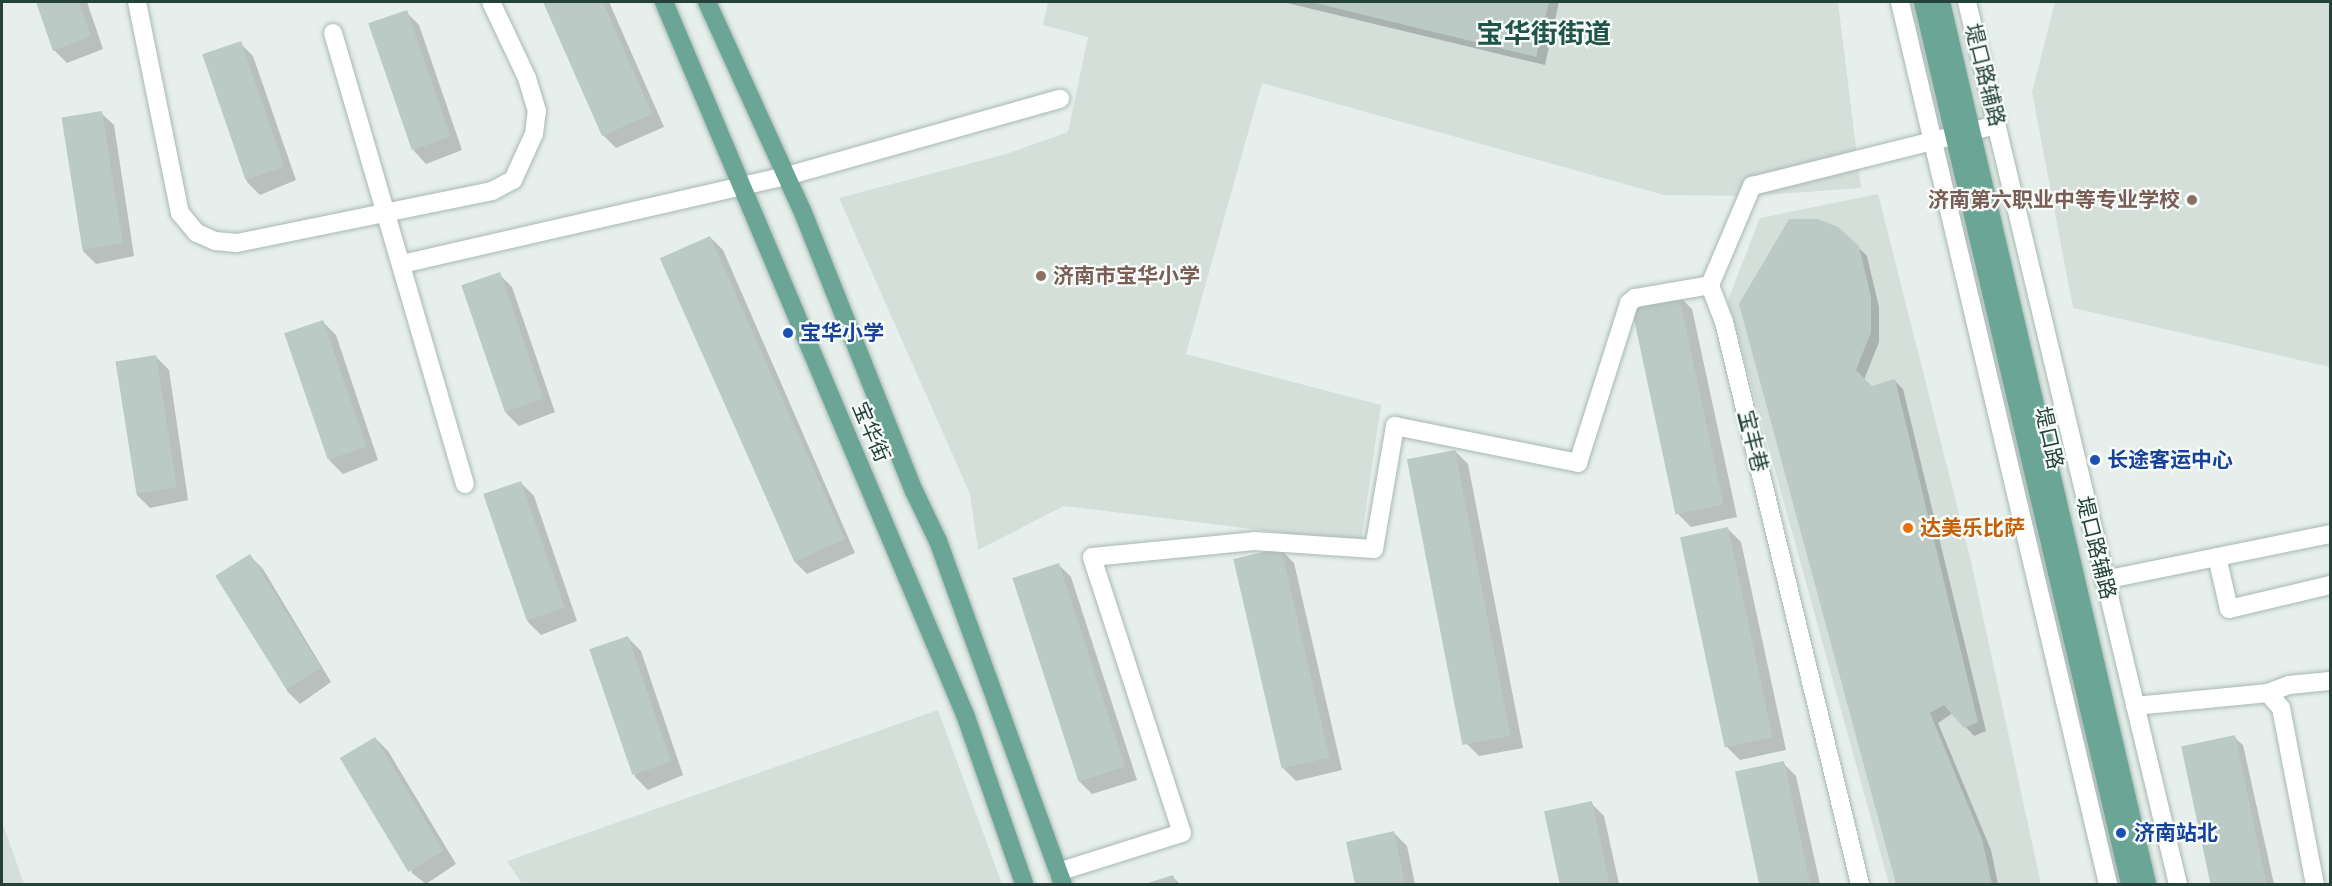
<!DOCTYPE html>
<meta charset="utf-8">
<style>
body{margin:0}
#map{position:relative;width:2332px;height:886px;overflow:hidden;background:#e6efeb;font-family:"Fira Sans","Noto Sans SC",sans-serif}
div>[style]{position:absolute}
.built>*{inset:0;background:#d4dfda}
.shadow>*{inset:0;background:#0003}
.building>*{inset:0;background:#bbcac4;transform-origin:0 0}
.roads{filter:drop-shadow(0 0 2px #a8b8b2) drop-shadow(0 0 2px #a8b8b2)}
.minor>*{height:18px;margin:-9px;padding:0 9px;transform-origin:9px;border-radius:9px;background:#fff}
.major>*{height:18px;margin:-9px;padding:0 9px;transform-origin:9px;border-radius:9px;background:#6aa596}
.dots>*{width:16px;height:16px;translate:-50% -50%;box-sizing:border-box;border:3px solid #f7fbf9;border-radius:50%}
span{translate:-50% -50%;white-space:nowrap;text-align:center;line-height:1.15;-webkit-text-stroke:4.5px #f7fbf9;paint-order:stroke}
.street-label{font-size:21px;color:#24423a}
.education-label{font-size:21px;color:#785e54;font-weight:700}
.right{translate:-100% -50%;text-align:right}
.left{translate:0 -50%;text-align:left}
.transit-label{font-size:21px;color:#164399;font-weight:700}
.food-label{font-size:21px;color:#c56008;font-weight:700}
.district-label{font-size:27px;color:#1f5548;font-weight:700}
.frame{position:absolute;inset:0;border:3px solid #24423a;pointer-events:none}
</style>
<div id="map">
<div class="built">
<i style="clip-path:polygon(1048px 2px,1838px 2px,1861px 188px,1749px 196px,1664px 195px,1262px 83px,1186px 354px,1381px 405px,1361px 542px,1064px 506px,978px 550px,970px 494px,839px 198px,1006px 154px,1068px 132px,1088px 37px,1043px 25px)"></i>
<i style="clip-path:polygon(2055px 2px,2330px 2px,2330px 367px,2073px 308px,2032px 92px)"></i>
<i style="clip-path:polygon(1878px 194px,1970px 557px,2041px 884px,1889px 884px,1728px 300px,1760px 218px)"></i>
<i style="clip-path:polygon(938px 710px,1002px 884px,522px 884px,507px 861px)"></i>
<i style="clip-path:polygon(2px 822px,11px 847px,24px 884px,2px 884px)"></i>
</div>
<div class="shadow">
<i style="clip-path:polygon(37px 2px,87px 2px,103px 49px,67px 63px,54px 50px)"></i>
<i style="clip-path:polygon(544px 2px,609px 2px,664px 127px,616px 148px,603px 135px)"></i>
<i style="clip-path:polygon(1283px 2px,1559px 2px,1545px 65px)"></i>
<i style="clip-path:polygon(406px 12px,419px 25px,462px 150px,426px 164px,414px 151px)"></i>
<i style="clip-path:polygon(240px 43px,253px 56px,296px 180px,260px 195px,247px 182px)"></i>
<i style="clip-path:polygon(101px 113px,114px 125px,134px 256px,96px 264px,83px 251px)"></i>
<i style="clip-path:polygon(710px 237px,723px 250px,855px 553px,807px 574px,794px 561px,662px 258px)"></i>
<i style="clip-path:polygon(1858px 247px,1867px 256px,1879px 307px,1879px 342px,1864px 380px,1872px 388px,1894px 380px,1903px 389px,1986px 731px,1974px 736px,1953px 713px,1938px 723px,1991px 850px,1998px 884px,1897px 884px,1741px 305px)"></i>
<i style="clip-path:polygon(499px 274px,512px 287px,555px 412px,519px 426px,506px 413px)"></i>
<i style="clip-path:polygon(1679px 296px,1692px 309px,1737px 517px,1691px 527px,1678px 514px)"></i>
<i style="clip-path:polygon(323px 322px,336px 335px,378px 460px,343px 474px,330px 461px)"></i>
<i style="clip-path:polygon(156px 357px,169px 370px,188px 500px,150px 508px,137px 495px,118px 364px)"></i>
<i style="clip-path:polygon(1455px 451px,1468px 464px,1523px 748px,1479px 756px,1466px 743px)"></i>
<i style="clip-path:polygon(521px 483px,534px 496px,577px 621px,541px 635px,528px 622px)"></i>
<i style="clip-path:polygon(1728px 529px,1741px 542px,1786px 750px,1740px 760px,1727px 747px)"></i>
<i style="clip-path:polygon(1281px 550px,1294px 563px,1342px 770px,1296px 781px,1283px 768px)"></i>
<i style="clip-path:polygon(250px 556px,263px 569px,331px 682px,300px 704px,287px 691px)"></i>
<i style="clip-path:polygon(1058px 564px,1071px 577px,1137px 780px,1092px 794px,1079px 781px)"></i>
<i style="clip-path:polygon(628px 638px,641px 651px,683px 775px,648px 790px,635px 777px)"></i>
<i style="clip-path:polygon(2234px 737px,2243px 745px,2274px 884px,2213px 884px,2183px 748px)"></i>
<i style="clip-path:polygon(375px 738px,388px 751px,456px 864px,426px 884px,412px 873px)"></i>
<i style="clip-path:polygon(1783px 763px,1796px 776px,1820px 884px,1761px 884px,1737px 773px)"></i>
<i style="clip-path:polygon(1591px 803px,1604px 816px,1619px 884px,1561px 884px,1545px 813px)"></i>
<i style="clip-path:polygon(1394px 833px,1407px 846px,1415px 884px,1356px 884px,1347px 843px)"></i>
<i style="clip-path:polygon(1173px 877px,1180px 884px,1149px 884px)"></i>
</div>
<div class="building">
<i style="clip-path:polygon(36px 2px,79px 2px,91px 36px,53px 51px)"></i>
<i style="clip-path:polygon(543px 2px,603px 2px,652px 114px,602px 136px)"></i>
<i style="clip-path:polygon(1311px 2px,1549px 2px,1536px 57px)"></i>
<i style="left:407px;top:10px;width:134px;height:41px;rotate:71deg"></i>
<i style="left:241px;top:41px;width:133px;height:41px;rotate:71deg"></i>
<i style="left:102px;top:111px;width:134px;height:41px;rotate:81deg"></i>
<i style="clip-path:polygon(1789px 219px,1818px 219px,1838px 227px,1859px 246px,1871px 297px,1871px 332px,1856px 370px,1872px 386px,1895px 379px,1978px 722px,1964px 728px,1944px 705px,1930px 713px,1982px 839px,1992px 884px,1896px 884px,1739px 304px)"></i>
<i style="left:710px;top:236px;width:332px;height:55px;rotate:66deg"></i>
<i style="left:500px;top:272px;width:134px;height:41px;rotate:71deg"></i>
<i style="left:1679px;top:295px;width:214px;height:49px;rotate:78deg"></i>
<i style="left:323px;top:320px;width:134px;height:41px;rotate:71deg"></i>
<i style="left:156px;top:355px;width:134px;height:41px;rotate:81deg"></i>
<i style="left:1455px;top:450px;width:291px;height:49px;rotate:79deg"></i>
<i style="left:521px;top:481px;width:134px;height:40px;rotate:71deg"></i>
<i style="left:1728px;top:527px;width:215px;height:49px;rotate:78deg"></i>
<i style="left:1281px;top:548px;width:215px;height:49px;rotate:77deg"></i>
<i style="left:250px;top:554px;width:134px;height:41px;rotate:58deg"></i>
<i style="left:1059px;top:563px;width:214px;height:49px;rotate:72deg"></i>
<i style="left:628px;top:636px;width:133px;height:41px;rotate:71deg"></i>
<i style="left:2235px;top:735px;width:153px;height:55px;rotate:78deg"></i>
<i style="left:375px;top:737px;width:133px;height:41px;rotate:59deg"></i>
<i style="left:1784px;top:761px;width:126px;height:50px;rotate:78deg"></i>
<i style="left:1592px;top:801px;width:85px;height:49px;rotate:78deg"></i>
<i style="clip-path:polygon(1394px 831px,1405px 884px,1355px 884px,1346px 842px)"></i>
<i style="clip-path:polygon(1173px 875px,1176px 884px,1145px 884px)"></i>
</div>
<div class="roads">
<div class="minor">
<i style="left:137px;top:2px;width:215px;rotate:78.5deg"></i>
<i style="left:180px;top:213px;width:26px;rotate:50deg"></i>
<i style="left:197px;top:233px;width:20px;rotate:24deg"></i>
<i style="left:215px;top:241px;width:22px;rotate:5deg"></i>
<i style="left:237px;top:243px;width:260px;rotate:-11.5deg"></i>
<i style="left:492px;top:191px;width:24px;rotate:-28deg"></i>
<i style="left:513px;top:180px;width:51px;rotate:-65.5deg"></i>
<i style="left:534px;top:134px;width:23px;rotate:-83deg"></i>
<i style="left:537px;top:111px;width:34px;rotate:-107deg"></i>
<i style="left:527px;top:78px;width:84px;rotate:-115.3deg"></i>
<i style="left:1900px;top:2px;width:906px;rotate:76.73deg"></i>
<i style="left:1967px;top:2px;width:907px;rotate:76.55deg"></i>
<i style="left:333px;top:33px;width:470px;rotate:73.7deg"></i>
<i style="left:402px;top:264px;width:395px;rotate:-12.9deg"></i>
<i style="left:787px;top:176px;width:284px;rotate:-15.8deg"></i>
<i style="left:2217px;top:557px;width:53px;rotate:77deg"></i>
<i style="left:2229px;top:609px;width:104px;rotate:-13.4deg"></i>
<i style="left:2104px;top:580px;width:231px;rotate:-11.5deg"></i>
<i style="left:2268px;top:693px;width:22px;rotate:-21deg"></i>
<i style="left:2289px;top:685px;width:41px;rotate:-5.6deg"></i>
<i style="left:2135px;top:706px;width:134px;rotate:-5.6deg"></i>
<i style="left:2268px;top:693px;width:20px;rotate:49deg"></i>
<i style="left:2281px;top:708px;width:179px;rotate:79.1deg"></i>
<i style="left:1058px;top:872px;width:130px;rotate:-17.5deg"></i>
<i style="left:1182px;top:833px;width:290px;rotate:-108.1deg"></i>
<i style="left:1092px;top:557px;width:163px;rotate:-5.6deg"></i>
<i style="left:1254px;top:541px;width:120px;rotate:3.8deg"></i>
<i style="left:1374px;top:549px;width:125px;rotate:-80.3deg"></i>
<i style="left:1395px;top:426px;width:187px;rotate:11.4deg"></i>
<i style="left:1578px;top:463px;width:168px;rotate:-72.3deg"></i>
<i style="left:1629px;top:303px;width:8px;rotate:-40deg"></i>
<i style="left:1635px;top:298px;width:76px;rotate:-9.8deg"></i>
<i style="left:1860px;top:884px;width:578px;rotate:-103.6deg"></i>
<i style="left:1724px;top:322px;width:40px;rotate:-111deg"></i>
<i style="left:1710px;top:285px;width:108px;rotate:-67deg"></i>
<i style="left:1752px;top:186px;width:252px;rotate:-14deg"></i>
</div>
<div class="major">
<i style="left:664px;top:2px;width:776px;rotate:67.1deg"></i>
<i style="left:966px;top:717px;width:177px;rotate:70.8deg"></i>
<i style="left:707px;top:2px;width:229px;rotate:65.5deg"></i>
<i style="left:802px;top:210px;width:302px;rotate:68.3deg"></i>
<i style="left:914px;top:491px;width:55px;rotate:64.4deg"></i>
<i style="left:938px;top:541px;width:365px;rotate:70deg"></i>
<i style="left:1923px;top:2px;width:906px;rotate:76.79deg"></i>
<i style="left:1941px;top:2px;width:906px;rotate:76.85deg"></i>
</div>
</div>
<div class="dots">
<i style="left:2192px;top:200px;background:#8d6e63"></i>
<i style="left:1041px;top:276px;background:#8d6e63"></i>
<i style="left:788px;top:333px;background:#1a4fb4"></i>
<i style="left:2095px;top:460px;background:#1a4fb4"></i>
<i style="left:1908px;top:528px;background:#e8710a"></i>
<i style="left:2121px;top:833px;background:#1a4fb4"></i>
</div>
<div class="street-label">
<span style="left:1985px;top:75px;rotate:76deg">堤口路辅路</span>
<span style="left:871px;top:432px;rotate:67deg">宝华街</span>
<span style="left:2049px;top:438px;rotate:77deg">堤口路</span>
<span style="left:1753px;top:441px;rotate:76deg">宝丰巷</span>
<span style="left:2096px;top:548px;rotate:76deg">堤口路辅路</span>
</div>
<div class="education-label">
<span class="right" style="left:2180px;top:200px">济南第六职业中等专业学校</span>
<span class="left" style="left:1053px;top:276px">济南市宝华小学</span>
</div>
<div class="transit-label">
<span class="left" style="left:800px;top:333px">宝华小学</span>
<span class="left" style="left:2107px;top:460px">长途客运中心</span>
<span class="left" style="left:2134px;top:833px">济南站北</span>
</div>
<div class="food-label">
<span class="left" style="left:1920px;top:528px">达美乐比萨</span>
</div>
<div class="district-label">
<span style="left:1544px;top:35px">宝华街街道</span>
</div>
<div class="frame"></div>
</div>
